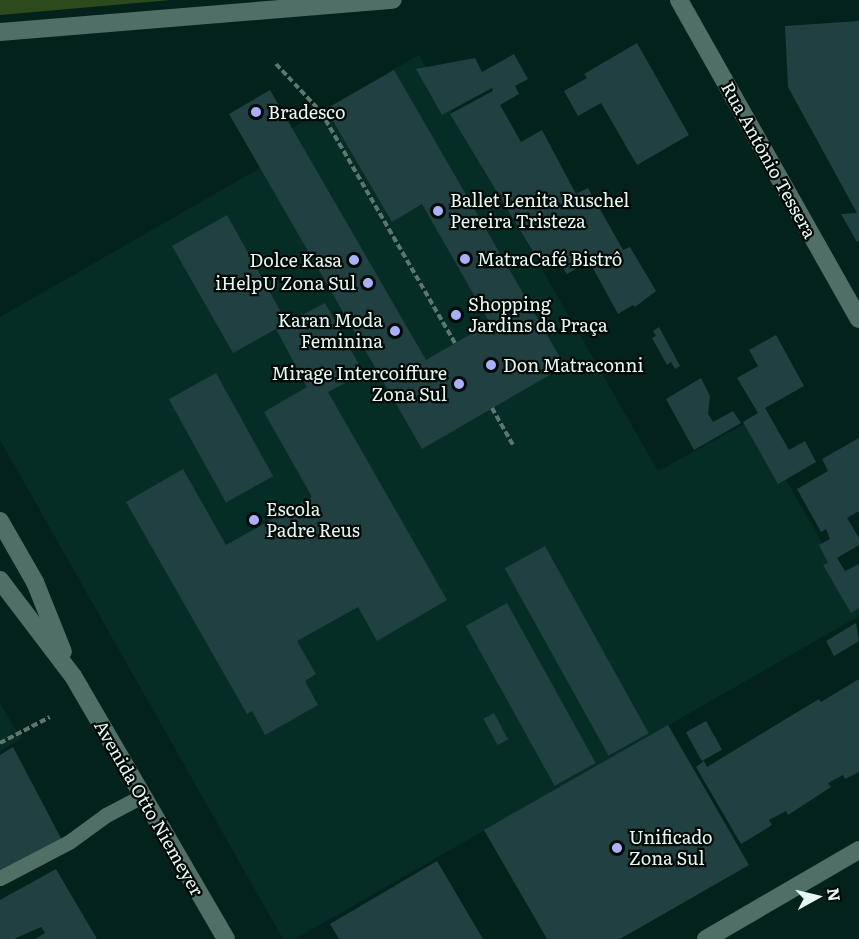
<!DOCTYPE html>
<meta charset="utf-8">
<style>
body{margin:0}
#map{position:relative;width:859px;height:939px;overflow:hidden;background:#04221c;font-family:Literata,serif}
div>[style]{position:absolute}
.built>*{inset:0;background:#052d25}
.green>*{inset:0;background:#2c4a1b}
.building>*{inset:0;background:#214041;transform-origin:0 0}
.path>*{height:4px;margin-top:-2px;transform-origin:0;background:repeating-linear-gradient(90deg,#5d7670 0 6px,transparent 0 9px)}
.lane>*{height:15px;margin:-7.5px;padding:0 7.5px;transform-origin:7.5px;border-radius:7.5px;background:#506f67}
.street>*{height:18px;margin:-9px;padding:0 9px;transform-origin:9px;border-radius:9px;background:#506f67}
.secondary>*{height:18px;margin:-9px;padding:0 9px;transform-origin:9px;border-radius:9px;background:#506f67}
.dots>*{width:16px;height:16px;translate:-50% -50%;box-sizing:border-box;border:3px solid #010907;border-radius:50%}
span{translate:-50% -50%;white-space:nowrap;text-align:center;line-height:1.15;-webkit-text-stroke:4.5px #010907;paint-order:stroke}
.poi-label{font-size:18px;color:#e7f7f2}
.left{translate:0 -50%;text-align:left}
.right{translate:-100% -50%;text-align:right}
.street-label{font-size:18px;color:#e7f7f2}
.north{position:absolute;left:787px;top:867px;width:60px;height:60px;-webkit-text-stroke:4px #010907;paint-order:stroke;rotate:82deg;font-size:16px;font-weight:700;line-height:24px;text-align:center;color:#e7f7f2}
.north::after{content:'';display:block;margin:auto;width:21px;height:27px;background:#e7f7f2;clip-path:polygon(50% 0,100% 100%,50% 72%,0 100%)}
</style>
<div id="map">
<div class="built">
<i style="clip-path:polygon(419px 55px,658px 471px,752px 420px,859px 608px,859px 616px,295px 939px,283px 939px,0 440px,0 317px,260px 168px,292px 128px)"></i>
<i style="clip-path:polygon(0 703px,21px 739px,0 751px)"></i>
</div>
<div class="green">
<i style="clip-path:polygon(0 0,171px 0,0 15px)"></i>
</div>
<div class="building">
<i style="clip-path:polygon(859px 21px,859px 241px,857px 242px,841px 214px,857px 213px,788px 87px,785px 26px)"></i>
<i style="clip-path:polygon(637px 43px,689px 135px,637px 165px,601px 103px,578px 116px,564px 91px,587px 78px,584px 74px)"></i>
<i style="clip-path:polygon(514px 54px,528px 79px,515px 86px,519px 94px,500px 105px,521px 142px,542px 130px,576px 194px,588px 188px,623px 250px,630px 247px,656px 291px,635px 307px,633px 305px,618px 314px,589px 261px,567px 274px,555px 255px,550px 258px,547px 254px,538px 260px,450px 114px,493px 91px,492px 88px,442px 115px,416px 69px,475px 58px,482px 72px)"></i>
<i style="clip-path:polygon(394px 70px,565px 366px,422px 449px,229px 114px,270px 90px,426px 360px,490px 323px,422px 204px,392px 222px,326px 109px)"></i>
<i style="clip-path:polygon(227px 215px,287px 323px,325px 303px,361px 368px,347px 376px,349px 381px,328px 392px,447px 600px,377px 641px,358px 607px,297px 641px,316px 674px,305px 681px,318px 705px,265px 735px,252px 711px,247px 714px,126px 502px,183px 469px,226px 545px,312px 497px,264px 412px,307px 387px,276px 329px,233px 353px,172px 246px)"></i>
<i style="clip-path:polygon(659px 327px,680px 366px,675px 369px,671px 362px,667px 365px,652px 338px,656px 336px,653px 331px)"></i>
<i style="clip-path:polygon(776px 335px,804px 386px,765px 408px,789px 450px,805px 441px,816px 462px,778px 484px,743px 422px,758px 413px,737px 378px,758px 366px,749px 350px)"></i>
<i style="left:216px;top:373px;width:118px;height:54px;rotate:61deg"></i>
<i style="clip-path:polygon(701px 378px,710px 396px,708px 414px,713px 422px,733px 411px,741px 423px,694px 450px,666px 399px)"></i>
<i style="clip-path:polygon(859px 438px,859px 511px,847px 518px,859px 538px,859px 545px,837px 558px,845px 571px,859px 564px,859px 608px,851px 613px,823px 565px,828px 563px,819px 545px,830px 539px,826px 529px,821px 532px,797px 489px,828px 471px,822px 459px)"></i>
<i style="left:545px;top:546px;width:214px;height:46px;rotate:61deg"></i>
<i style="left:507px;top:603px;width:183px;height:47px;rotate:61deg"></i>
<i style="clip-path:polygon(856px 623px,859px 641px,834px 656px,826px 641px)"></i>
<i style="clip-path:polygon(859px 679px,859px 772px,845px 779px,843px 775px,828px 783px,831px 787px,788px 815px,786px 811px,769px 820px,772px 825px,741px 844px,696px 767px,704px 761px,707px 767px,789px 717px,819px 699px,821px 702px)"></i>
<i style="left:494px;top:713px;width:30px;height:12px;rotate:62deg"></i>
<i style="left:706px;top:721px;width:33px;height:23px;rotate:61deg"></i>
<i style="clip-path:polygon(668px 725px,749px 865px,620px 939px,547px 939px,484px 830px)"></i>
<i style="clip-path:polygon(13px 747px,63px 842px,0 874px,0 755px)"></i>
<i style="clip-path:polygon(437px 861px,483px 939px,339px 939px,330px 924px)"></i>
<i style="clip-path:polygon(56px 869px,97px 939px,35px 939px,45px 933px,41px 927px,14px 939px,0 939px,0 900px)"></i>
</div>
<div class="path">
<i style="left:276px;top:64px;width:66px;rotate:46.8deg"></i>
<i style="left:321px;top:112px;width:267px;rotate:59.9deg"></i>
<i style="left:492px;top:408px;width:43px;rotate:60.4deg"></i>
<i style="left:0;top:743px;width:56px;rotate:-27.5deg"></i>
</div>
<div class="lane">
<i style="left:0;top:878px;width:78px;rotate:-27.6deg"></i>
<i style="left:69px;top:842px;width:46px;rotate:-36.1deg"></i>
<i style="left:106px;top:815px;width:41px;rotate:-27.8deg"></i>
</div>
<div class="street">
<i style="left:679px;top:0;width:366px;rotate:60.6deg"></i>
<i style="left:706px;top:939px;width:177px;rotate:-30.2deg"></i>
</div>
<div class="secondary">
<i style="left:0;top:32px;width:394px;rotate:-4.7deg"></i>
<i style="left:0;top:521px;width:70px;rotate:60.2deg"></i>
<i style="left:35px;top:582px;width:75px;rotate:68.2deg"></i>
<i style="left:0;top:580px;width:121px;rotate:52.8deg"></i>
<i style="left:73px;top:676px;width:304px;rotate:59.8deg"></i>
</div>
<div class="dots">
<i style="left:256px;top:112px;background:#aab0fb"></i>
<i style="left:438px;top:211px;background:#aab0fb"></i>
<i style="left:465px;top:259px;background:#aab0fb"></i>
<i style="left:354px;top:260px;background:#aab0fb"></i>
<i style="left:368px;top:283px;background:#aab0fb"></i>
<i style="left:456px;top:315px;background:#aab0fb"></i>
<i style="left:395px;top:331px;background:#aab0fb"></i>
<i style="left:491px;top:365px;background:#aab0fb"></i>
<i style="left:459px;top:384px;background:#aab0fb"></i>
<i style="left:254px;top:520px;background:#aab0fb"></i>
<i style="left:617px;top:848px;background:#aab0fb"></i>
</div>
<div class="poi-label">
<span class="left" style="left:268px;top:112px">Bradesco</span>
<span class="left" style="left:450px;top:211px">Ballet Lenita Ruschel<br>Pereira Tristeza</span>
<span class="left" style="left:477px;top:259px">MatraCafé Bistrô</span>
<span class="right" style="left:342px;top:260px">Dolce Kasa</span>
<span class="right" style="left:356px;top:283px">iHelpU Zona Sul</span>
<span class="left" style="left:468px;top:315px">Shopping<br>Jardins da Praça</span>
<span class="right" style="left:383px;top:331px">Karan Moda<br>Feminina</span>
<span class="left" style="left:503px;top:365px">Don Matraconni</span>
<span class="right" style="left:447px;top:384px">Mirage Intercoiffure<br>Zona Sul</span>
<span class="left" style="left:266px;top:520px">Escola<br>Padre Reus</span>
<span class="left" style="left:629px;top:848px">Unificado<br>Zona Sul</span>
</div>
<div class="street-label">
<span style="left:769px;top:160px;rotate:61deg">Rua Antônio Tessera</span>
<span style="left:149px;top:808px;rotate:60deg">Avenida Otto Niemeyer</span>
</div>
<div class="north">N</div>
</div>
